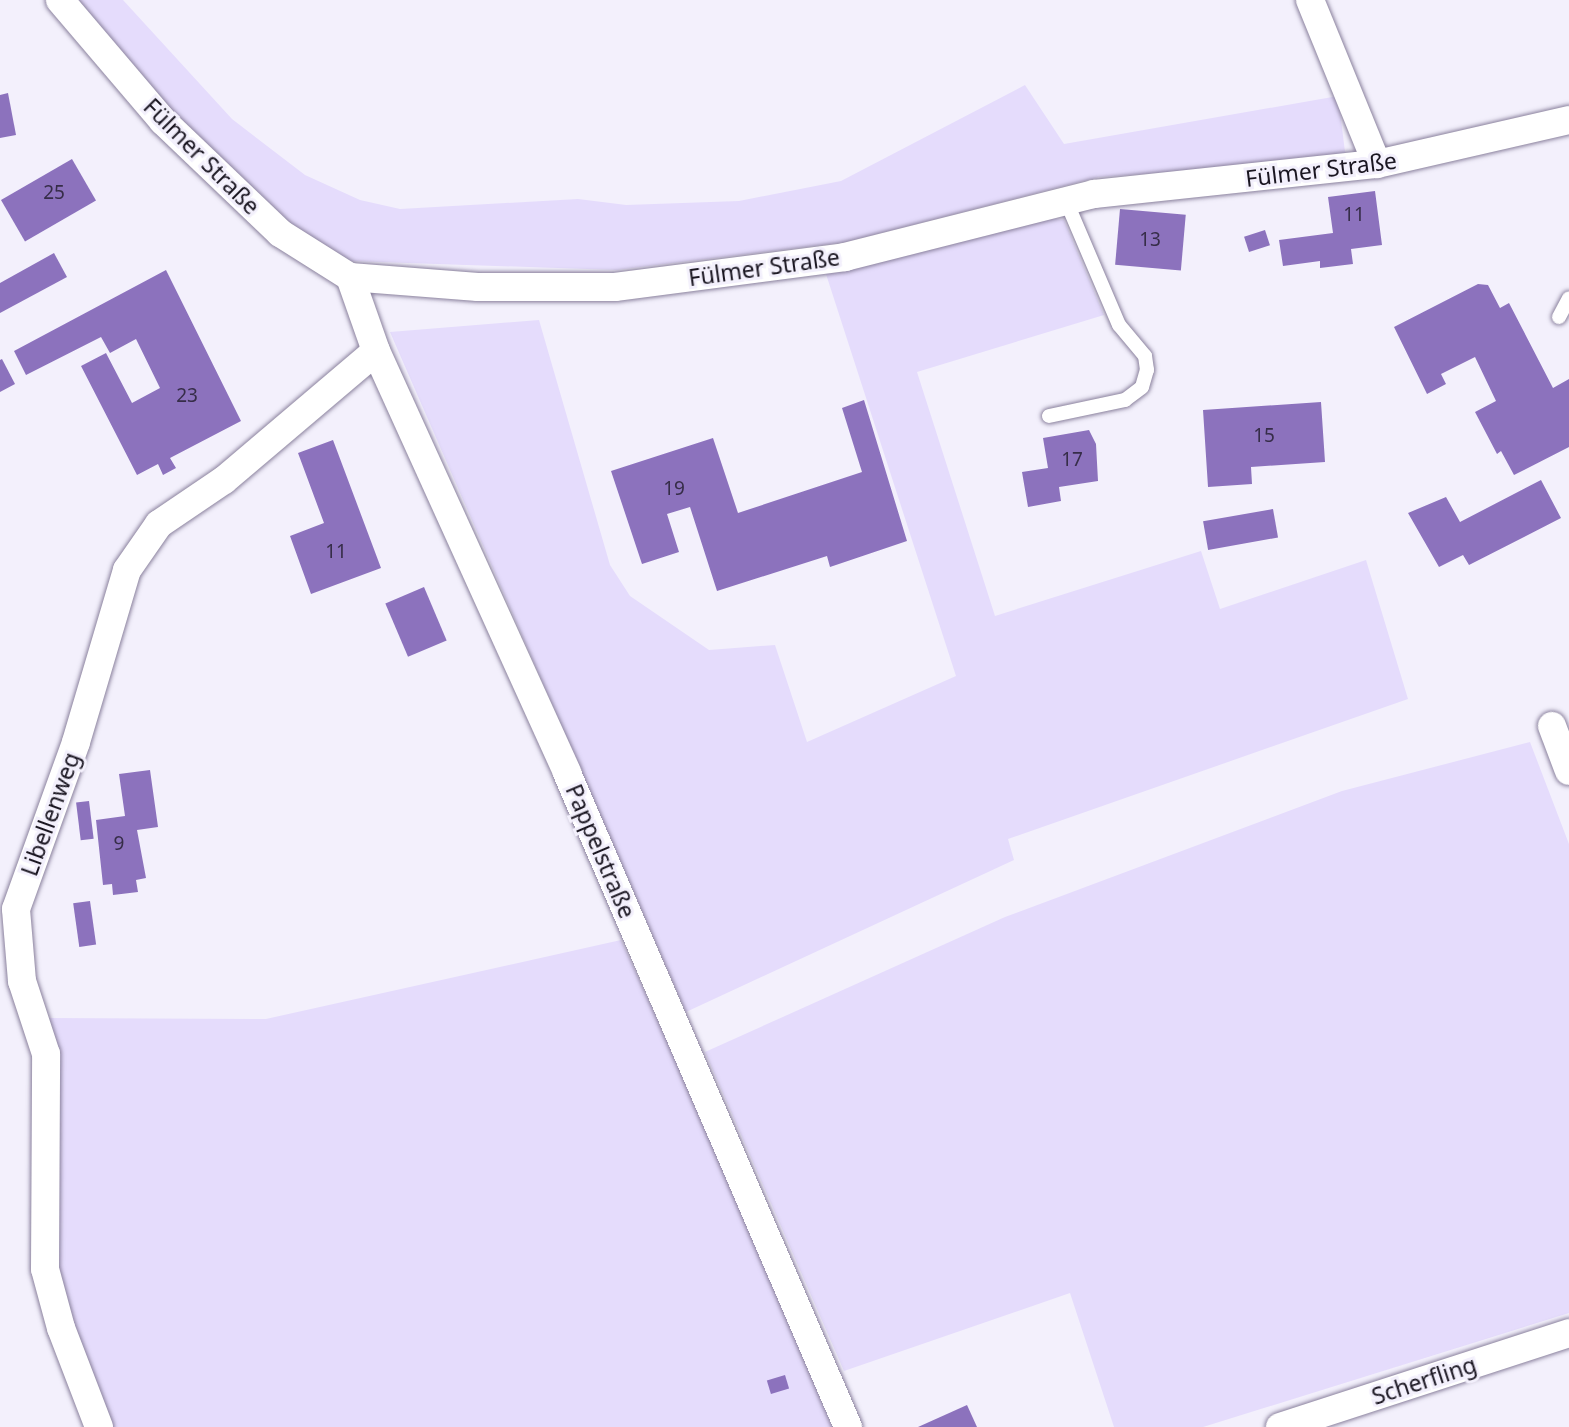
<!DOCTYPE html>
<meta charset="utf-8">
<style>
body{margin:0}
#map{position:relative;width:1569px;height:1427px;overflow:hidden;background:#f3f0fc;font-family:"Noto Sans",sans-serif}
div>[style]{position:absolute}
.green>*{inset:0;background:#e5dcfc}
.building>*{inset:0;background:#8c72bd;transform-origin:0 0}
.roads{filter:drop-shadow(0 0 2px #8a819d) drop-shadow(0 0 2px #8a819d)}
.lane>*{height:14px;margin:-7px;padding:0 7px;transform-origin:7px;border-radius:7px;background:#fff}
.street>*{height:28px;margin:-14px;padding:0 14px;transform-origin:14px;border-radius:14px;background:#fff}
span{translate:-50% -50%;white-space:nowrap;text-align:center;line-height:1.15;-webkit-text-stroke:6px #f3f0fc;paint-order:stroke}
.number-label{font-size:19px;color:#362d48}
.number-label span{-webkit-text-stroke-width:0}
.street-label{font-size:23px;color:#1a1621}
</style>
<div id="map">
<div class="green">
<i style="clip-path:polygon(74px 0,123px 0,232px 119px,305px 175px,360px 200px,400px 209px,578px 199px,626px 205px,739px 201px,841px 181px,1025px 85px,1064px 144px,1338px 96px,1346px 160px,1099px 177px,846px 242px,616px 270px,350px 261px,283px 220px,167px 109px)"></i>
<i style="clip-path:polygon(1033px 216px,1064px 220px,1104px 315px,917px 372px,995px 616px,1201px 551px,1220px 609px,1366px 560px,1408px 699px,1008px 839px,1014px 860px,686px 1012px,390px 332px,539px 320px,610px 565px,630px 596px,709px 650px,775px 645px,807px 742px,956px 676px,825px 271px)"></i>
<i style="clip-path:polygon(1530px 742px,1569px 844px,1569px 1313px,1203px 1427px,1114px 1427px,1070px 1293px,844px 1371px,705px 1052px,1005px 917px,1342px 791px)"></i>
<i style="clip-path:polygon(621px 940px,744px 1211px,832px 1427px,109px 1427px,56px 1273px,57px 1053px,49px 1018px,266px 1019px)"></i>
</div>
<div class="building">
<i style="clip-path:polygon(8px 93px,16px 135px,0 138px,0 95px)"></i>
<i style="left:72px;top:159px;width:48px;height:82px;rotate:60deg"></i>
<i style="clip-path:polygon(1375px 191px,1382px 245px,1351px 249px,1353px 264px,1320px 268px,1320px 261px,1283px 266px,1279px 240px,1333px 233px,1328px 197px)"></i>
<i style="left:1120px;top:209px;width:66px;height:56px;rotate:5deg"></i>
<i style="left:1265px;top:230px;width:16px;height:22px;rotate:72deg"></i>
<i style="clip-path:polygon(54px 253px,67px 277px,0 313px,0 283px)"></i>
<i style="clip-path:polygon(166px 270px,241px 421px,170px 458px,176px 468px,163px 475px,158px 464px,137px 475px,81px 366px,106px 353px,132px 403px,160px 388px,136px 339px,110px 353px,101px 337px,26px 375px,14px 351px)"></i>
<i style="clip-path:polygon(1478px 284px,1488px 285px,1500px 308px,1509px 303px,1553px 388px,1569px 379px,1569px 447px,1514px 475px,1501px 451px,1497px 454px,1475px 412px,1496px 401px,1475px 357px,1441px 374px,1446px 384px,1427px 394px,1394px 327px)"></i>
<i style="clip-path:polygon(2px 359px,15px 384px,0 392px,0 360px)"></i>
<i style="clip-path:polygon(864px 400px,907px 541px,830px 567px,827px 556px,717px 591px,690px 507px,667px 514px,679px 552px,642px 564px,611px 471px,713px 438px,738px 513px,862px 472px,842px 408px)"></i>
<i style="clip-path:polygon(1321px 402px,1325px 462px,1251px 467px,1252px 484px,1208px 487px,1203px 410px)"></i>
<i style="clip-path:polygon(1089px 430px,1096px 444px,1098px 481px,1059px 487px,1061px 501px,1028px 507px,1022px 472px,1048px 468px,1043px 438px)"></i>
<i style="clip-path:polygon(333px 440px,381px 568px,311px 594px,290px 536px,324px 523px,298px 453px)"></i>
<i style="clip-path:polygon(1541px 480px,1561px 518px,1469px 565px,1463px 555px,1439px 567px,1408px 513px,1446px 497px,1460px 522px)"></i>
<i style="left:1273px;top:509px;width:29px;height:71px;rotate:80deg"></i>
<i style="left:424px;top:587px;width:58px;height:42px;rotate:67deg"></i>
<i style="clip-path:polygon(150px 770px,158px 827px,137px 830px,146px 878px,136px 880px,138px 892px,113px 895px,112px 884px,103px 885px,96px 820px,125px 816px,119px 774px)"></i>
<i style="left:89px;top:801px;width:38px;height:13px;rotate:83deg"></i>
<i style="left:90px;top:901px;width:44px;height:17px;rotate:82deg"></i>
<i style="left:785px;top:1375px;width:14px;height:19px;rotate:73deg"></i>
<i style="clip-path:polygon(967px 1405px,977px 1427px,918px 1427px)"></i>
</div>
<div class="roads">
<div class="lane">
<i style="left:1559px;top:317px;width:21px;rotate:-62deg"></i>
<i style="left:1049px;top:416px;width:78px;rotate:-11.9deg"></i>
<i style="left:1125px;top:400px;width:21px;rotate:-37deg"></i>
<i style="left:1142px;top:387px;width:18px;rotate:-74deg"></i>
<i style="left:1147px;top:370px;width:14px;rotate:-98deg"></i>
<i style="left:1145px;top:356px;width:40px;rotate:-130deg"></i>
<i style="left:1119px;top:325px;width:135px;rotate:-113.1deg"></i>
</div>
<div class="street">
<i style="left:60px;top:0;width:159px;rotate:49.6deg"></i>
<i style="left:163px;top:121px;width:162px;rotate:43.7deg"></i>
<i style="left:280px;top:233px;width:83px;rotate:32.2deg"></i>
<i style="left:350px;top:277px;width:128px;rotate:4.5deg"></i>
<i style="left:478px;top:287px;width:137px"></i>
<i style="left:615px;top:287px;width:232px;rotate:-7.4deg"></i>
<i style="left:845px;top:257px;width:257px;rotate:-14.2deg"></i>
<i style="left:1094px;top:194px;width:285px;rotate:-6.1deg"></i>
<i style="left:1377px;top:164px;width:197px;rotate:-12.9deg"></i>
<i style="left:1310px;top:0;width:177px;rotate:67.8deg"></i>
<i style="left:350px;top:277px;width:78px;rotate:70.6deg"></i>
<i style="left:376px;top:351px;width:463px;rotate:65.6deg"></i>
<i style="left:567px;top:773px;width:712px;rotate:66.75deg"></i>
<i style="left:1552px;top:726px;width:48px;rotate:69.3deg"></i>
<i style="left:99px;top:1427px;width:106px;rotate:-111deg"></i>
<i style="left:61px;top:1328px;width:61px;rotate:-105.2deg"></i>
<i style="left:45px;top:1269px;width:215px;rotate:-89.7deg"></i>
<i style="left:46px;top:1054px;width:77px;rotate:-108.2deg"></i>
<i style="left:22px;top:981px;width:72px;rotate:-94.8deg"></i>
<i style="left:16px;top:909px;width:177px;rotate:-70.2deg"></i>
<i style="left:76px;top:742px;width:179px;rotate:-73.5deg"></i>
<i style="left:127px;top:570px;width:56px;rotate:-55.2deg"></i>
<i style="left:159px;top:524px;width:78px;rotate:-34.1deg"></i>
<i style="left:224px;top:480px;width:199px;rotate:-40.3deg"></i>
<i style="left:1280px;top:1427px;width:304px;rotate:-18deg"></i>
</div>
</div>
<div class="number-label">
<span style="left:54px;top:193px">25</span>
<span style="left:1354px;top:215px">11</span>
<span style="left:1150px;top:240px">13</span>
<span style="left:187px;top:396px">23</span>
<span style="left:1264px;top:436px">15</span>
<span style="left:1072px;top:460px">17</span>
<span style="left:674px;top:489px">19</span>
<span style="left:336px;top:552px">11</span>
<span style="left:119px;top:844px">9</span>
</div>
<div class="street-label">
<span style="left:202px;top:156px;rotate:45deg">Fülmer Straße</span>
<span style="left:1321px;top:169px;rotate:-7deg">Fülmer Straße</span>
<span style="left:764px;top:267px;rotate:-8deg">Fülmer Straße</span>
<span style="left:50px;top:814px;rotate:-70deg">Libellenweg</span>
<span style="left:601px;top:851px;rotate:67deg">Pappelstraße</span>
<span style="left:1424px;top:1380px;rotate:-18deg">Scherfling</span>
</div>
</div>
